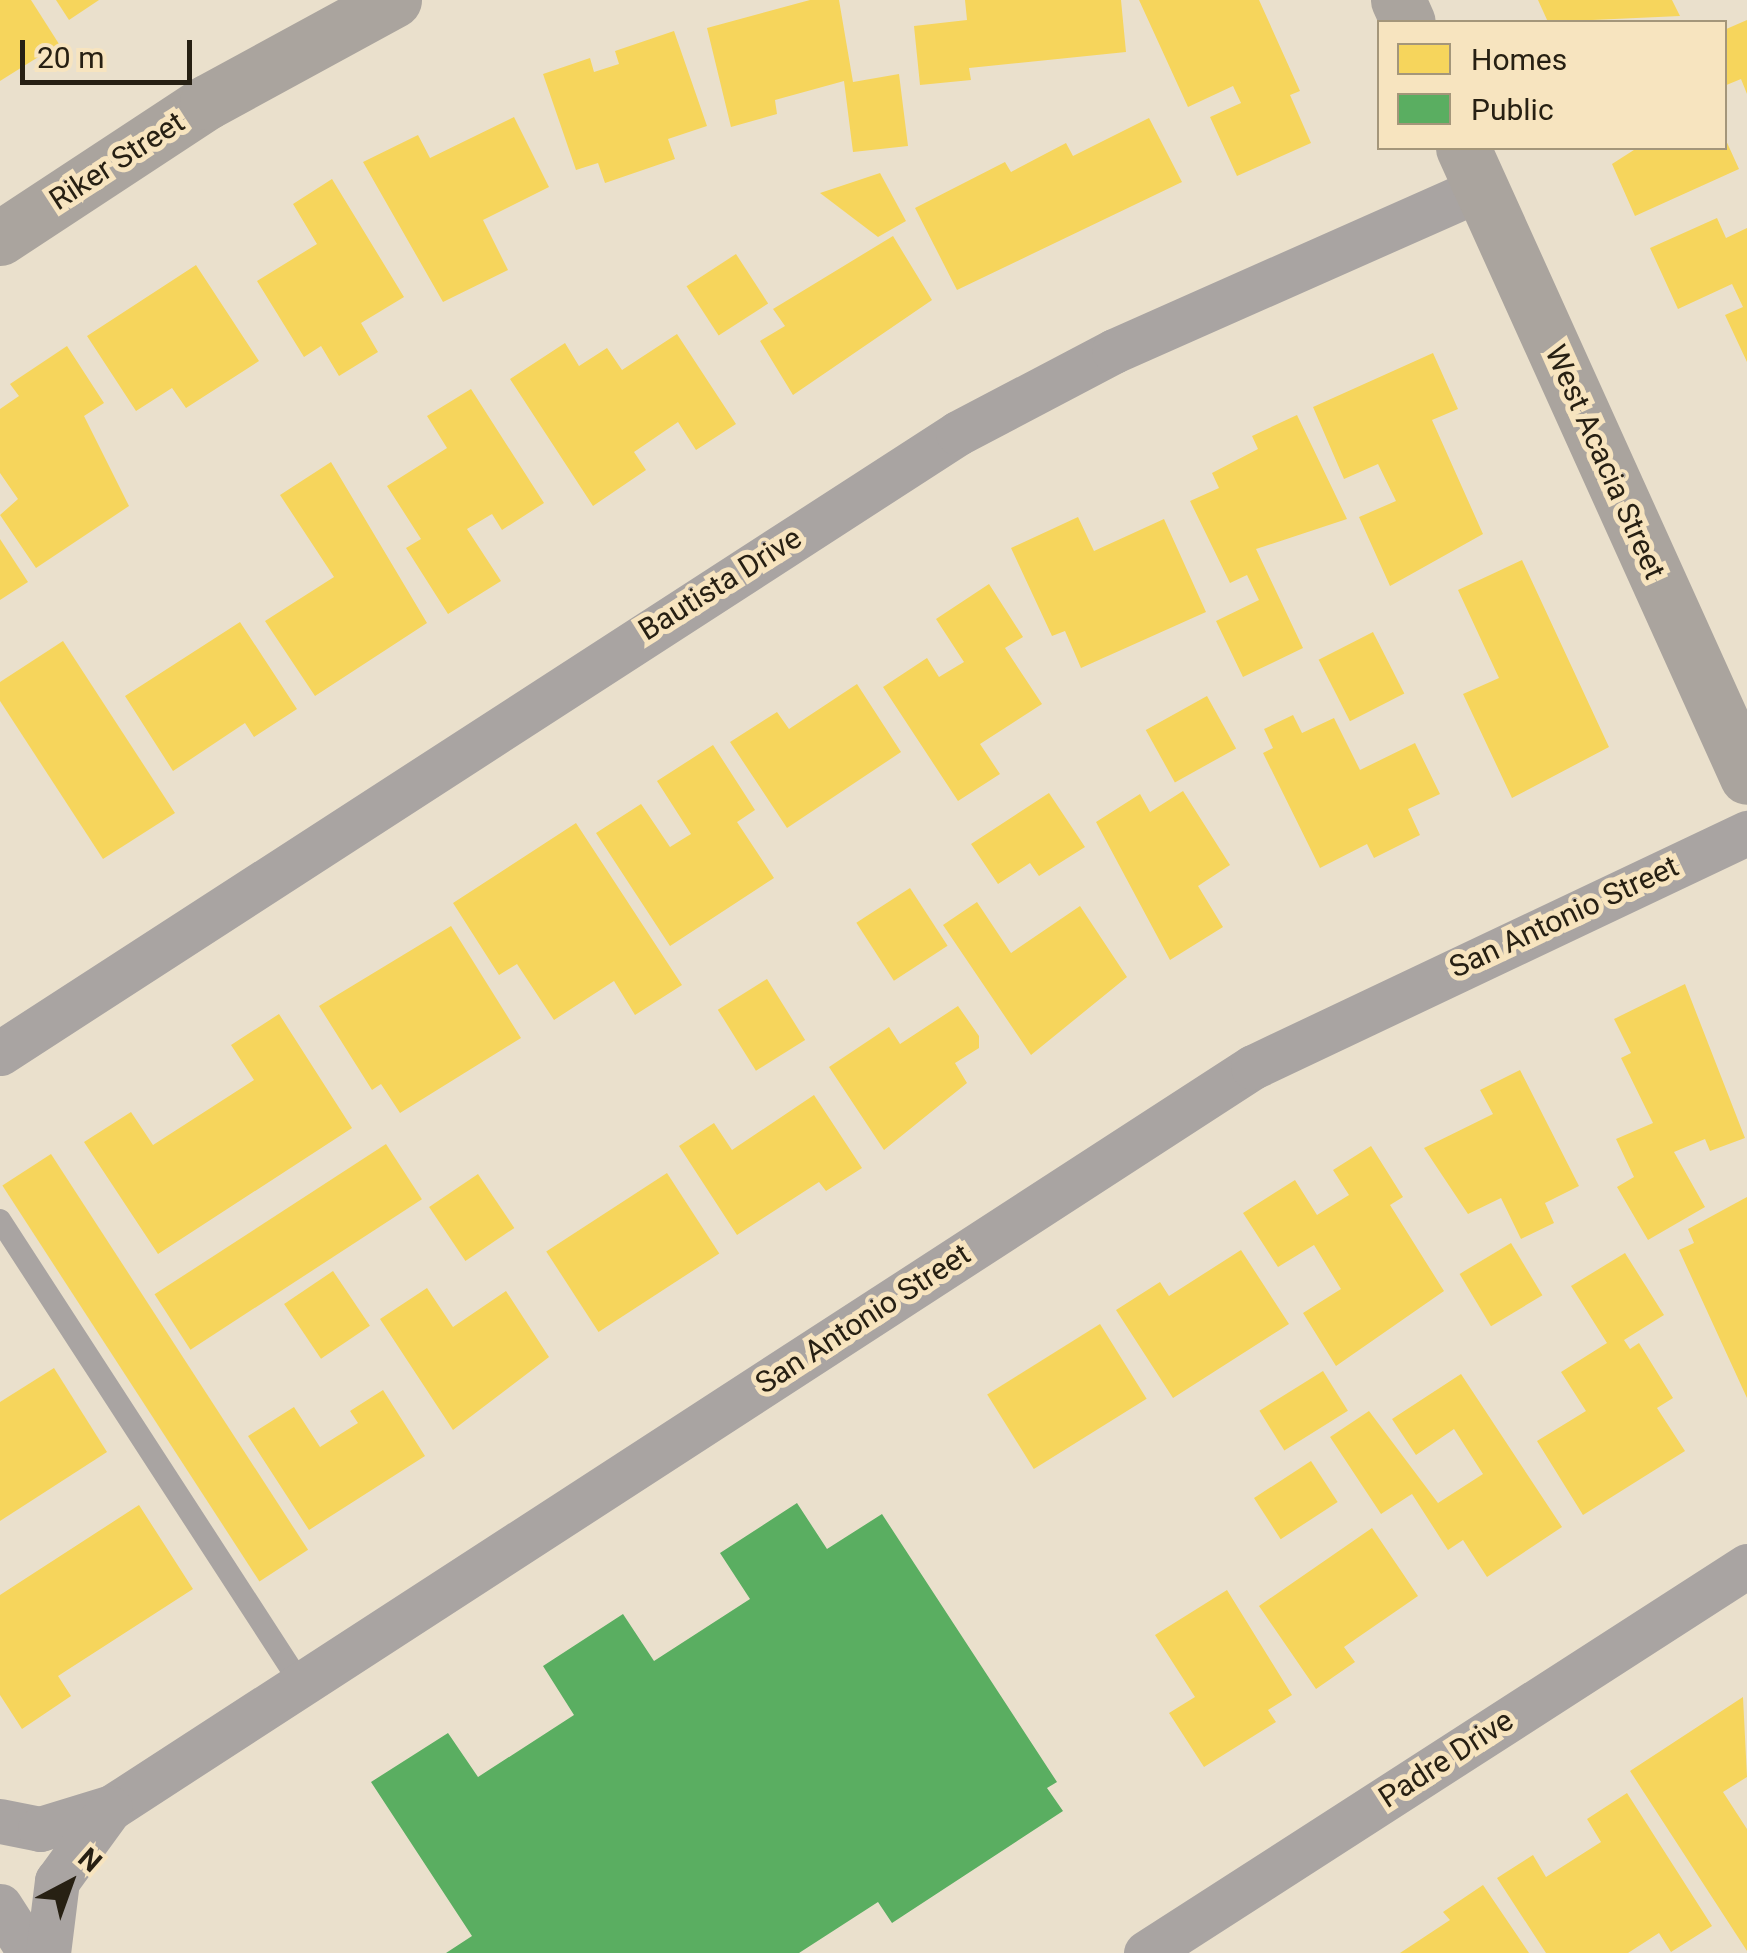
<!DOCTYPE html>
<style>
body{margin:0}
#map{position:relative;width:1747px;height:1953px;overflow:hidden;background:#eae0cc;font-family:Roboto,sans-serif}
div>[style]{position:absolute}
.homes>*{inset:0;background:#f6d55c;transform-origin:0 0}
.public>*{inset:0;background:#5aae61}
.lane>*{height:22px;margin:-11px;padding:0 11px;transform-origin:11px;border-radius:11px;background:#a9a4a2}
.street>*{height:45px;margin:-22.5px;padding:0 22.5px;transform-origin:22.5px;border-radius:22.5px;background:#a9a4a2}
.secondary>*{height:55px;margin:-27.5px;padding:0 27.5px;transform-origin:27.5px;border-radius:27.5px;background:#aaa49e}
span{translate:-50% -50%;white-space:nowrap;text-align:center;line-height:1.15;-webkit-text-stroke:10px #f7e4bf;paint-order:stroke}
.street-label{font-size:30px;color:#272013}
.legend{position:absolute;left:1377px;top:20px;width:350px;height:130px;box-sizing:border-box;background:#f7e4bf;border:2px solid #a4967a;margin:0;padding:12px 18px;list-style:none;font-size:30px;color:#272013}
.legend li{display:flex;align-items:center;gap:20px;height:50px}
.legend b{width:50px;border:2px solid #a4967a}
.north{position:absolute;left:20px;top:1833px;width:100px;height:100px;-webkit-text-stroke:8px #f7e4bf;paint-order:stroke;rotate:41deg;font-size:28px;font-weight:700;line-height:40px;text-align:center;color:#272013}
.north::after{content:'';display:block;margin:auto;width:35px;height:45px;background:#272013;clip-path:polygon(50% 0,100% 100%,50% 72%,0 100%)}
.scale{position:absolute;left:20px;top:40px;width:172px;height:45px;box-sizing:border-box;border:5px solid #272013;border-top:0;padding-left:12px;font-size:30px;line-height:35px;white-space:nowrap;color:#272013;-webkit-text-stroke:8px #f7e4bf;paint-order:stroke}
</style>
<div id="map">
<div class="homes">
<i style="clip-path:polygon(0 0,31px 0,59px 44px,0 81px)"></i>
<i style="clip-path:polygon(56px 0,99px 0,69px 20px)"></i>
<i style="clip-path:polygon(810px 0,839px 0,853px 82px,899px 74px,908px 146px,853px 152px,844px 81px,775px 100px,777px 114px,731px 127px,707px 28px)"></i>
<i style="clip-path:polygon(965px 0,1121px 0,1126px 52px,969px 68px,971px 80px,920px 85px,914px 26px,967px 20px)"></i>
<i style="clip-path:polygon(1139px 0,1259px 0,1300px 91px,1290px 95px,1311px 143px,1237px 176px,1210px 117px,1241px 103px,1233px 86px,1188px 107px)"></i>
<i style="clip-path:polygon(1538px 0,1672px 0,1680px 16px,1548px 22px)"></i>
<i style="clip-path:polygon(1747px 20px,1747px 94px,1741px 79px,1724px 86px,1724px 30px)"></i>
<i style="clip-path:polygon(674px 31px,707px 126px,668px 139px,675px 159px,605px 183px,598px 163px,576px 170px,543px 74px,590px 58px,594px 72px,619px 64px,615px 51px)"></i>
<i style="clip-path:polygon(514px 117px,549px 187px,483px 220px,508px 270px,443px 302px,363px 162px,418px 135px,430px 158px)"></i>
<i style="clip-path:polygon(1149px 118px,1182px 182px,957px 290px,915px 208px,1005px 162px,1011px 172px,1066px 143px,1073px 156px)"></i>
<i style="clip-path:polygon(1724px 136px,1739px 169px,1635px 216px,1612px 164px,1637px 148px,1724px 148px)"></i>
<i style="clip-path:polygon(880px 173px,906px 221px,878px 237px,820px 193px)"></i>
<i style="clip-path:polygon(332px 179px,404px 297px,361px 323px,378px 352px,339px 376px,321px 346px,304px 357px,257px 281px,317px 244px,293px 204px)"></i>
<i style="clip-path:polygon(1717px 218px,1726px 238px,1747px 228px,1747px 362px,1725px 315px,1743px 307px,1732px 284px,1678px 309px,1650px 248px)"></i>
<i style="clip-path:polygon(893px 236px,932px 300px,793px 395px,760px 341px,785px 326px,773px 309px)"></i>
<i style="left:736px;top:254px;width:59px;height:59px;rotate:57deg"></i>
<i style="clip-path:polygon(196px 265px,259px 361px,186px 408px,172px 388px,136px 411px,87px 336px)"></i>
<i style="clip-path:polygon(677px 334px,736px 424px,696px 450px,678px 422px,634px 452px,646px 470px,593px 506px,510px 379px,565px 343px,579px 366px,607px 348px,622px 370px)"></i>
<i style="clip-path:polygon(67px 346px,104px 403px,84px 416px,129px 506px,36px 568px,0 515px,18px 499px,0 473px,0 409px,19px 396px,10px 384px)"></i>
<i style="clip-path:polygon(1433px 353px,1458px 409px,1432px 420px,1483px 534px,1390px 586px,1359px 517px,1396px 501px,1378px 464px,1344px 479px,1313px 407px)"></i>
<i style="clip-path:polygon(471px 389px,544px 503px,502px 530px,492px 514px,467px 529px,501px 581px,448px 614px,406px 548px,421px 539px,387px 486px,447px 448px,427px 416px)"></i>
<i style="clip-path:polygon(1297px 415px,1347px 519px,1256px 549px,1303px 648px,1243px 677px,1216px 621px,1259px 600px,1247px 575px,1230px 583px,1190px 501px,1219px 488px,1212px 473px,1258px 449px,1252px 436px)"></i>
<i style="clip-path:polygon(331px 462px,427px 623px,315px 696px,265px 621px,334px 577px,280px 495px)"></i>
<i style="clip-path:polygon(1078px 517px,1094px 551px,1164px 519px,1206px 612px,1081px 668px,1065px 631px,1052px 636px,1011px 548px)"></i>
<i style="clip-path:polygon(0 539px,28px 582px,0 600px)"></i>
<i style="clip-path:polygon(1522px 560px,1609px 747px,1512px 798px,1463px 694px,1499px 678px,1458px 590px)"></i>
<i style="clip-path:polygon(989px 584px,1023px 637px,1005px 648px,1042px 704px,980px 744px,1000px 774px,958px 801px,883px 687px,927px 658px,939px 677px,964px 662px,936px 619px)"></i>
<i style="clip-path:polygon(240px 622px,297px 709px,254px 737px,245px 723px,173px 771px,125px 696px)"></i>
<i style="left:1373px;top:632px;width:69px;height:61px;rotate:63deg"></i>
<i style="clip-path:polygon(63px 641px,175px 813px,103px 859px,0 701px,0 682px)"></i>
<i style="clip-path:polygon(857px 684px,901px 752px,787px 828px,730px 742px,777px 712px,789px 729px)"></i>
<i style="left:1207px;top:696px;width:60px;height:70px;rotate:61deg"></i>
<i style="clip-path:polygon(1293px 715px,1302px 733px,1334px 718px,1360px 770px,1415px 743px,1440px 794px,1408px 809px,1420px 835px,1374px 858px,1367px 844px,1320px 868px,1263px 753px,1273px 748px,1264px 729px)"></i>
<i style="clip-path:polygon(713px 745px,755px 810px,737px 822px,774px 878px,670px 946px,596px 833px,641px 804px,670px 847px,691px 834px,657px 781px)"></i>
<i style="clip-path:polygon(1183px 791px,1230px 865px,1198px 886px,1223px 927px,1170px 960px,1096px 822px,1140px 794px,1150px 812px)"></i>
<i style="clip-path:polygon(1049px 793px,1085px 847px,1039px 876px,1030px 863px,998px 884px,971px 844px)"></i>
<i style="clip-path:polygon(576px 823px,682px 985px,635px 1015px,614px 981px,554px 1020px,517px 964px,499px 975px,453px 903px)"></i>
<i style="left:910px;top:888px;width:69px;height:64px;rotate:57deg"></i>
<i style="clip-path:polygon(977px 902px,1011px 953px,1080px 906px,1127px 977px,1031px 1055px,943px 925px)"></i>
<i style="clip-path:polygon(451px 926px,521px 1038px,400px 1113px,381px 1084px,372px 1090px,319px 1006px)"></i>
<i style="left:767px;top:979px;width:72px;height:58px;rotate:58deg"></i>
<i style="clip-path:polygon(1685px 984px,1745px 1138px,1710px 1151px,1705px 1139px,1674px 1152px,1705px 1207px,1648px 1240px,1617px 1187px,1634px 1177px,1616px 1139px,1653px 1123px,1621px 1058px,1631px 1053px,1614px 1019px)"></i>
<i style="clip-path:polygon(958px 1006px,979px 1036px,979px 1048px,955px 1063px,967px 1083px,884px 1150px,829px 1067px,889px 1027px,900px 1044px)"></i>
<i style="clip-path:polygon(279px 1014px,352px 1128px,158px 1254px,84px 1142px,131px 1112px,153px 1145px,254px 1080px,231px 1045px)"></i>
<i style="clip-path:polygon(1520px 1070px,1579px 1186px,1545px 1203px,1554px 1223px,1521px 1239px,1501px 1198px,1468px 1214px,1424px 1148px,1493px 1114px,1480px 1090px)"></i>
<i style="clip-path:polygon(814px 1095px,862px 1168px,826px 1191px,819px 1182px,737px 1235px,679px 1146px,714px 1123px,732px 1150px)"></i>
<i style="left:386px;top:1144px;width:66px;height:276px;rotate:57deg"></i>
<i style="clip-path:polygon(1371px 1146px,1403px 1197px,1390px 1205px,1444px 1291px,1336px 1366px,1303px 1313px,1341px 1289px,1314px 1245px,1278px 1267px,1243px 1213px,1295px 1180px,1317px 1215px,1349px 1195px,1333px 1170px)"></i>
<i style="left:51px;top:1154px;width:472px;height:58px;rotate:57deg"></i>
<i style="left:667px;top:1173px;width:96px;height:144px;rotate:57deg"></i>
<i style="left:478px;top:1174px;width:65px;height:59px;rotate:56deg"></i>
<i style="clip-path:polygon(1747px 1197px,1747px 1398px,1679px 1250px,1694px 1243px,1688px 1229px)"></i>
<i style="left:1511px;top:1243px;width:61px;height:60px;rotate:59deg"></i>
<i style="clip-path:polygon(1241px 1250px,1289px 1324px,1173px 1398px,1116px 1310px,1160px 1282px,1169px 1296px)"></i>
<i style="clip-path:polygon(1625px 1253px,1664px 1315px,1624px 1340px,1630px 1349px,1639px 1343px,1673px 1398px,1657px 1408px,1685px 1451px,1583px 1515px,1537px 1441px,1586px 1411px,1561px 1372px,1607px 1343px,1571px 1286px)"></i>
<i style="left:333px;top:1271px;width:66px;height:59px;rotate:56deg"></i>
<i style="clip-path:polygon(427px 1288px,453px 1327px,506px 1291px,549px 1357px,453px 1430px,380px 1319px)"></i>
<i style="left:1100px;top:1324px;width:88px;height:133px;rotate:58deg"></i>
<i style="clip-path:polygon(54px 1368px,107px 1452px,0 1521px,0 1402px)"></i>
<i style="left:1323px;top:1371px;width:47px;height:75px;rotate:58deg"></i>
<i style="clip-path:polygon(1461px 1374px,1562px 1527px,1487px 1577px,1463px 1540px,1448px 1550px,1412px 1494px,1381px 1514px,1330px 1437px,1369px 1411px,1438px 1503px,1483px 1474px,1454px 1429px,1416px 1455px,1392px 1419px)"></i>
<i style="clip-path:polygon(383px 1390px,425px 1456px,309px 1530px,248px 1436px,294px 1407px,320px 1447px,358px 1423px,350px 1411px)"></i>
<i style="left:1311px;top:1461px;width:49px;height:68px;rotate:57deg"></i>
<i style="clip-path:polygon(139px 1505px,193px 1589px,58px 1676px,71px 1696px,22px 1729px,0 1695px,0 1595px)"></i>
<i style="clip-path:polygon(1372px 1528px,1418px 1596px,1344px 1647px,1355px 1662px,1316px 1689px,1259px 1606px)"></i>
<i style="clip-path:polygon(1227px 1590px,1292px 1695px,1268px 1710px,1276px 1722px,1204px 1767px,1169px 1713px,1195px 1697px,1155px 1635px)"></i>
<i style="clip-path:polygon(1743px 1697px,1747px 1777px,1723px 1792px,1747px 1829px,1747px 1951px,1630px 1771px)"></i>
<i style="clip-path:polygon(1627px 1793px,1712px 1926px,1671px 1952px,1659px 1933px,1628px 1953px,1546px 1953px,1497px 1878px,1533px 1855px,1546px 1877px,1601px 1842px,1587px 1819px)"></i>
<i style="clip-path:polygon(1483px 1885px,1529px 1953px,1400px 1953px,1450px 1920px,1443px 1912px)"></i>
</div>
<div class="public">
<i style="clip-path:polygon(797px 1503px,827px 1549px,882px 1514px,1057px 1782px,1047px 1788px,1063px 1811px,892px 1923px,878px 1902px,799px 1953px,446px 1953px,472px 1936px,371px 1782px,448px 1733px,478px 1777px,574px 1715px,543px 1666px,623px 1614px,654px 1661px,750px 1599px,720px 1553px)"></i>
</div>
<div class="lane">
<i style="left:0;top:1220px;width:553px;rotate:57.03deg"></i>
</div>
<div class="street">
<i style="left:0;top:1053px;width:1141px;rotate:-32.91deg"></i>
<i style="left:958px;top:433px;width:176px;rotate:-27.7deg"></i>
<i style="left:1114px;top:351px;width:402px;rotate:-23.9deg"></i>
<i style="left:0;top:1821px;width:41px;rotate:11.3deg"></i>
<i style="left:40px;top:1829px;width:75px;rotate:-17deg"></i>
<i style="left:112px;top:1807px;width:1360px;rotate:-32.97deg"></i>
<i style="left:1253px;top:1067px;width:547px;rotate:-25.35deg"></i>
<i style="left:0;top:1906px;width:56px;rotate:57.4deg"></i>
<i style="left:48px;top:1953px;width:73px;rotate:-82.9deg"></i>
<i style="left:57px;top:1881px;width:90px;rotate:-54deg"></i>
<i style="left:1146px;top:1953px;width:715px;rotate:-32.78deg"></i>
</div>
<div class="secondary">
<i style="left:1398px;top:0;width:24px;rotate:66deg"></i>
<i style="left:1463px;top:148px;width:690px;rotate:65.7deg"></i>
<i style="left:0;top:238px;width:248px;rotate:-33.3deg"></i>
<i style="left:207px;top:102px;width:213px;rotate:-28.6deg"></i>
</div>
<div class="street-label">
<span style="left:117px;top:161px;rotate:-33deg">Riker Street</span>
<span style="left:1605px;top:462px;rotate:66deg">West Acacia Street</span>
<span style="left:720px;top:584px;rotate:-32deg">Bautista Drive</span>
<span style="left:1564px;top:917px;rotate:-25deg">San Antonio Street</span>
<span style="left:863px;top:1319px;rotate:-33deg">San Antonio Street</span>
<span style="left:1446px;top:1759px;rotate:-33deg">Padre Drive</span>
</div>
<ul class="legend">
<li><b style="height:28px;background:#f6d55c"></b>Homes</li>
<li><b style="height:28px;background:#5aae61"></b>Public</li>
</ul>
<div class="north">N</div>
<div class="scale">20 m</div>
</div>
